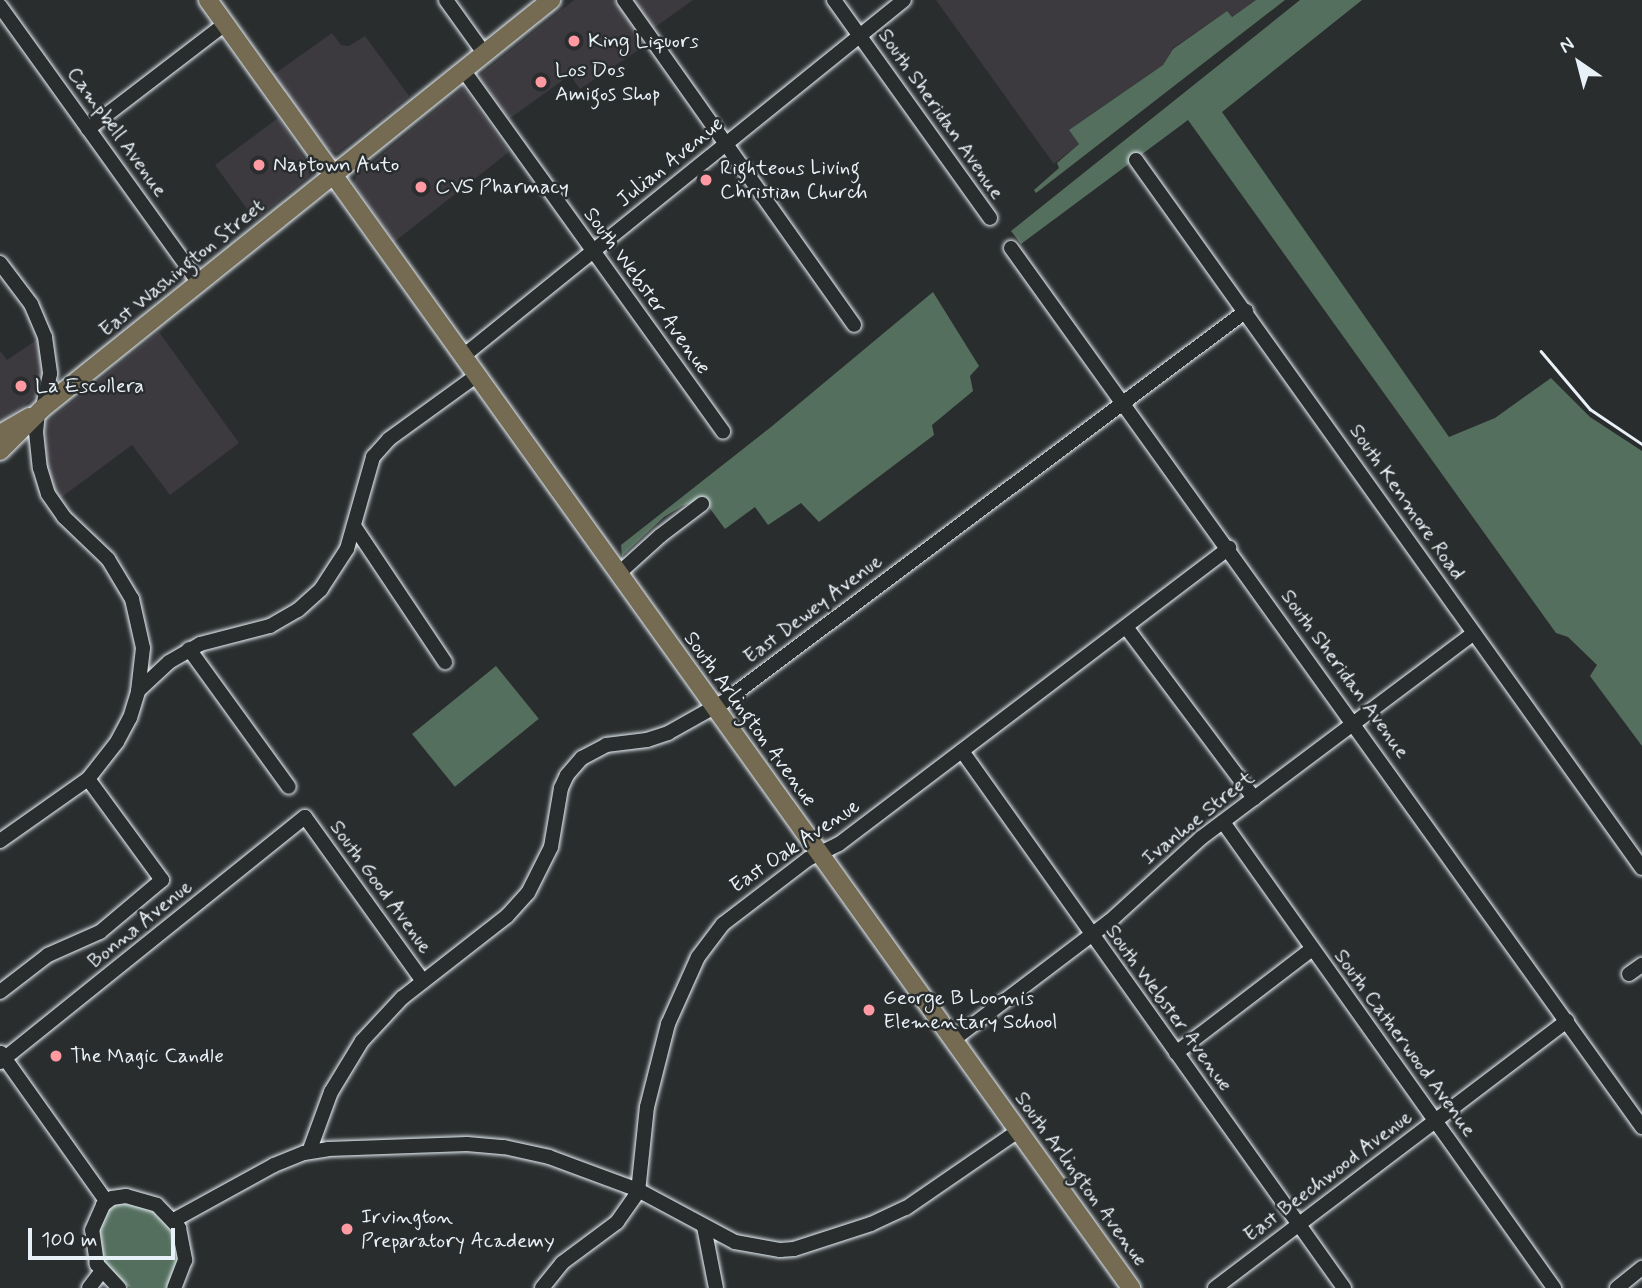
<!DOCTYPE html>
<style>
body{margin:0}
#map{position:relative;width:1642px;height:1288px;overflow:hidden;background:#2a2d2e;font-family:Mynerve,sans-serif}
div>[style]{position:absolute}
.built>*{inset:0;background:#3c3a3f}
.green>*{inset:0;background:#556f5e;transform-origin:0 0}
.roads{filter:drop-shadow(0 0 2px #e8f1f8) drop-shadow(0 0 2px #e8f1f8)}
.minor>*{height:14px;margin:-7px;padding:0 7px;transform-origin:7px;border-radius:7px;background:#2a2d2e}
.major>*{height:18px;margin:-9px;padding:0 9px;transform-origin:9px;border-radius:9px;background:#746b52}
.rail>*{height:2.5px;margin:-1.25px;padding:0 1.25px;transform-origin:1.25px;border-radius:1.25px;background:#e8f1f8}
.dots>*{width:19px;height:19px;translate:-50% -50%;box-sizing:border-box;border:4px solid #2a2d2e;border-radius:50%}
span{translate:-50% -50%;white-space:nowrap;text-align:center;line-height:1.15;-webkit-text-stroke:5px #2a2d2e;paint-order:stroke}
.poi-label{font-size:21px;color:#e8f1f8}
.left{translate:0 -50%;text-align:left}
.street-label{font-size:21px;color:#e8f1f8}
.north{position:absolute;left:1544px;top:28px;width:70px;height:70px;-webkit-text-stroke:5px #2a2d2e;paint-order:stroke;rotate:325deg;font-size:19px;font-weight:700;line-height:28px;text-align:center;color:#e8f1f8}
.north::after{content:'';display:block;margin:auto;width:24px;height:32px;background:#e8f1f8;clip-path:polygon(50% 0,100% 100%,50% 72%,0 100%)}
.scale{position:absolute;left:28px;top:1228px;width:147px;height:32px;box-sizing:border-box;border:4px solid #e8f1f8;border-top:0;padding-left:9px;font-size:21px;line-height:24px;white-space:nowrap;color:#e8f1f8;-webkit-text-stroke:5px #2a2d2e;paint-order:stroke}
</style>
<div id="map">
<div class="built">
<i style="clip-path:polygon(574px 0,615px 0,646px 45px,580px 89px,570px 75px,509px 119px,478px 77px)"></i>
<i style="clip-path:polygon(629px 0,693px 0,651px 30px)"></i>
<i style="clip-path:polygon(936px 0,1256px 0,1231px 17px,1227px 11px,1173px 48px,1163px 65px,1069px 130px,1080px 143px,1054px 164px)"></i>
<i style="clip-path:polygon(332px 33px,341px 45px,349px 46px,365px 36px,409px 96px,337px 153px,327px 148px,273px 75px)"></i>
<i style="clip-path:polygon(463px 88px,509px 152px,394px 242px,353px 183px,357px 175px)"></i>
<i style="clip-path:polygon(278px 118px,309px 166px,309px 176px,255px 220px,215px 165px)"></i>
<i style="clip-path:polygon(159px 332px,239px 443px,170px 495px,132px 445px,59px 499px,47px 471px,45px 424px)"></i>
<i style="clip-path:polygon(38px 339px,43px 355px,41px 392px,0 424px,0 351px,7px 360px)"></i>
</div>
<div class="green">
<i style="clip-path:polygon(1256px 0,1285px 0,1036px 193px,1034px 190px,1059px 168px,1057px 163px,1079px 144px,1069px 130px,1163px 65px,1173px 49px,1227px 11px,1232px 17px)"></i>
<i style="clip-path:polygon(1300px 0,1362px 0,1222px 112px,1449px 437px,1495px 418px,1551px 378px,1590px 417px,1642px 451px,1642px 746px,1590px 676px,1597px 665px,1568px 637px,1556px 633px,1188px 120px,1021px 244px,1011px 231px)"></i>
<i style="clip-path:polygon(933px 292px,979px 366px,970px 376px,973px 391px,932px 425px,934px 435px,819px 522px,801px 503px,768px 525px,755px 507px,725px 529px,703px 499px,682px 506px,664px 517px,622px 556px,621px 545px,771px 427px)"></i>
<i style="left:496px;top:666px;width:68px;height:108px;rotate:51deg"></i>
<i style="clip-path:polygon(126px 1202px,157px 1212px,175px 1236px,180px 1258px,168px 1288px,130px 1288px,105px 1266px,97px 1235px,109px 1205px)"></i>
</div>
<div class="roads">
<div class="minor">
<i style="left:446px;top:0;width:65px;rotate:54.4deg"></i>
<i style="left:624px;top:0;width:398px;rotate:54.7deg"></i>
<i style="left:834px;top:0;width:268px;rotate:54.4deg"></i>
<i style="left:0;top:6px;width:341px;rotate:54.3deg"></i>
<i style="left:464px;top:71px;width:444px;rotate:54.3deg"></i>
<i style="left:88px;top:129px;width:173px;rotate:-37.5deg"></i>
<i style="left:1136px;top:160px;width:870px;rotate:54.45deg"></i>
<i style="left:1011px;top:248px;width:1082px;rotate:54.33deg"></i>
<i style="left:0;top:263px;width:51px;rotate:52.9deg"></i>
<i style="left:31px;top:304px;width:36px;rotate:67deg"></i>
<i style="left:45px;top:337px;width:37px;rotate:82deg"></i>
<i style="left:50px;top:374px;width:35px;rotate:102deg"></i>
<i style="left:462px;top:357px;width:568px;rotate:-38.93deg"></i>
<i style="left:38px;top:413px;width:19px;rotate:96deg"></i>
<i style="left:36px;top:432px;width:36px;rotate:84deg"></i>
<i style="left:40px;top:468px;width:27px;rotate:73deg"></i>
<i style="left:48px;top:494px;width:28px;rotate:55deg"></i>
<i style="left:64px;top:517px;width:61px;rotate:43.7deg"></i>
<i style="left:108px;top:559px;width:47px;rotate:59deg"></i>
<i style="left:132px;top:599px;width:50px;rotate:77.3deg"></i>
<i style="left:143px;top:648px;width:43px;rotate:96.6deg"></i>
<i style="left:354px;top:526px;width:164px;rotate:56.2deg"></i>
<i style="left:618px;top:574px;width:57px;rotate:-42.1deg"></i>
<i style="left:660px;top:536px;width:53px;rotate:-37.3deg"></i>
<i style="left:1126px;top:627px;width:214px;rotate:53.2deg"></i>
<i style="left:189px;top:649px;width:170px;rotate:54.1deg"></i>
<i style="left:962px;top:751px;width:659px;rotate:54.57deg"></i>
<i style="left:1223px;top:822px;width:572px;rotate:54.61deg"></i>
<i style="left:0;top:841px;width:108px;rotate:-35.2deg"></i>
<i style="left:88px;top:779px;width:47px;rotate:-51.9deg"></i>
<i style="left:117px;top:742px;width:27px;rotate:-62deg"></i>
<i style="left:130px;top:718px;width:28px;rotate:-73deg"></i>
<i style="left:138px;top:691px;width:42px;rotate:-43.1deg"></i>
<i style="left:169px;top:662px;width:36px;rotate:-30deg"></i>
<i style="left:200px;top:644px;width:72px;rotate:-14.4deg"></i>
<i style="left:270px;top:626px;width:32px;rotate:-30deg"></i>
<i style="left:298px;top:610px;width:31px;rotate:-42deg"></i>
<i style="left:321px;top:589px;width:48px;rotate:-57deg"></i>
<i style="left:347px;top:549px;width:96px;rotate:-74.2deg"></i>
<i style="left:373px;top:457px;width:24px;rotate:-48deg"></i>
<i style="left:389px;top:439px;width:107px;rotate:-35.9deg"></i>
<i style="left:1629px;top:974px;width:16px;rotate:-35deg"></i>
<i style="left:0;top:992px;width:61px;rotate:-37.6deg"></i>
<i style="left:48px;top:955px;width:57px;rotate:-23.9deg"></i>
<i style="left:100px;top:932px;width:81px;rotate:-40deg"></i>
<i style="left:162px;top:880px;width:125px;rotate:-126.2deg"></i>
<i style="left:953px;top:1040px;width:197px;rotate:-37.2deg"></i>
<i style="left:1110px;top:921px;width:123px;rotate:-42.4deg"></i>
<i style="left:1201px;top:838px;width:341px;rotate:-36.9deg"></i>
<i style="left:1px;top:1053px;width:181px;rotate:54.6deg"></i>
<i style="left:1176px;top:1053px;width:171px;rotate:-37.4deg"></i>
<i style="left:0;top:1062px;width:391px;rotate:-38.8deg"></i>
<i style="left:305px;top:817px;width:202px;rotate:54.3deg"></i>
<i style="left:309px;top:1152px;width:64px;rotate:-69.9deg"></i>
<i style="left:331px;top:1092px;width:60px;rotate:-58.7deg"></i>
<i style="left:362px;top:1041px;width:59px;rotate:-47.1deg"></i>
<i style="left:402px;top:998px;width:133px;rotate:-38deg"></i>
<i style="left:507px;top:916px;width:31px;rotate:-48deg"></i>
<i style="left:528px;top:893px;width:51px;rotate:-63.4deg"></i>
<i style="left:551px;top:847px;width:60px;rotate:-80.4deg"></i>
<i style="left:561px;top:788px;width:14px;rotate:-65deg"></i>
<i style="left:567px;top:775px;width:23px;rotate:-49deg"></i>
<i style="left:582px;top:758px;width:27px;rotate:-28deg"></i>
<i style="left:606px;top:745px;width:41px;rotate:-7deg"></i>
<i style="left:647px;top:740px;width:22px;rotate:-18deg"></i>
<i style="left:668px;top:733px;width:65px;rotate:-29.3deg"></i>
<i style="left:725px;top:701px;width:651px;rotate:-36.82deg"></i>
<i style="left:174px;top:1220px;width:114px;rotate:-28.8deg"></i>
<i style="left:274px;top:1165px;width:32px;rotate:-22deg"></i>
<i style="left:304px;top:1153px;width:24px;rotate:-9deg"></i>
<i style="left:328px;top:1149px;width:139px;rotate:-2.1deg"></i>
<i style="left:467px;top:1144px;width:37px;rotate:5deg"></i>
<i style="left:504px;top:1147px;width:46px;rotate:12.5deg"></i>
<i style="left:549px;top:1157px;width:95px;rotate:20.3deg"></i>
<i style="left:638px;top:1190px;width:110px;rotate:28.2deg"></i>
<i style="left:735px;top:1242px;width:46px;rotate:10.1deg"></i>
<i style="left:780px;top:1250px;width:14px;rotate:-4deg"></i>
<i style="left:794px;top:1249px;width:81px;rotate:-18deg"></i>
<i style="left:871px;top:1224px;width:38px;rotate:-25deg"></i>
<i style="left:906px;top:1208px;width:136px;rotate:-34.5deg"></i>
<i style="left:704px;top:1227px;width:62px;rotate:78.9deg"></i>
<i style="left:89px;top:1288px;width:21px;rotate:-53deg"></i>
<i style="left:119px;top:1288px;width:33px;rotate:-133deg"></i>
<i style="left:97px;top:1264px;width:34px;rotate:-98deg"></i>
<i style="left:92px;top:1230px;width:27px;rotate:-66deg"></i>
<i style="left:103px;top:1205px;width:11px;rotate:-38deg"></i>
<i style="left:112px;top:1198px;width:14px;rotate:-8deg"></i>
<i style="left:126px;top:1196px;width:32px;rotate:16deg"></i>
<i style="left:157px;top:1205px;width:32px;rotate:46deg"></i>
<i style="left:179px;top:1228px;width:33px;rotate:79deg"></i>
<i style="left:185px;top:1260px;width:30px;rotate:111deg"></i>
<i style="left:542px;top:1288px;width:32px;rotate:-51deg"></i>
<i style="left:562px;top:1263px;width:69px;rotate:-36.7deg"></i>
<i style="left:617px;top:1222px;width:37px;rotate:-55deg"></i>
<i style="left:638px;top:1192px;width:85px;rotate:-84deg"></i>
<i style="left:647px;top:1107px;width:86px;rotate:-75.8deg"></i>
<i style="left:668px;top:1024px;width:73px;rotate:-65.9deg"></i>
<i style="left:698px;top:957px;width:41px;rotate:-52.9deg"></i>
<i style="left:723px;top:924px;width:107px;rotate:-37.4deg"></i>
<i style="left:808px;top:859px;width:34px;rotate:-26deg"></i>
<i style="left:839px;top:844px;width:490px;rotate:-37.2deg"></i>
<i style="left:1215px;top:1288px;width:442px;rotate:-37.2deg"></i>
<i style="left:1617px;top:1288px;width:32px;rotate:-39deg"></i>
</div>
<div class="major">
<i style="left:208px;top:0;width:1585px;rotate:54.37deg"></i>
<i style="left:0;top:434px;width:34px;rotate:-30deg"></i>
<i style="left:0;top:451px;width:61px;rotate:-45deg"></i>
<i style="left:43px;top:408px;width:652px;rotate:-38.77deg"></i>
</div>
</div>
<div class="rail">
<i style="left:1541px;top:351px;width:76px;rotate:49.8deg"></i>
<i style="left:1590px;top:409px;width:63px;rotate:33.9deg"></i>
</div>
<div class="dots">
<i style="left:574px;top:41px;background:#ff9aa2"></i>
<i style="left:541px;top:82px;background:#ff9aa2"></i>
<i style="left:259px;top:165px;background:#ff9aa2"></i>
<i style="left:706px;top:180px;background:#ff9aa2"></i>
<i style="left:421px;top:187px;background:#ff9aa2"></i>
<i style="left:21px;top:386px;background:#ff9aa2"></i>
<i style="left:869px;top:1010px;background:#ff9aa2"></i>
<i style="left:56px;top:1056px;background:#ff9aa2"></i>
<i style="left:347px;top:1229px;background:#ff9aa2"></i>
</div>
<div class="poi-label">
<span class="left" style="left:588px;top:41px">King Liquors</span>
<span class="left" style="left:555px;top:82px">Los Dos<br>Amigos Shop</span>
<span class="left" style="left:273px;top:165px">Naptown Auto</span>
<span class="left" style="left:720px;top:180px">Righteous Living<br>Christian Church</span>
<span class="left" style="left:435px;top:187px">CVS Pharmacy</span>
<span class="left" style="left:35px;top:386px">La Escollera</span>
<span class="left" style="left:883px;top:1010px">George B Loomis<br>Elementary School</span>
<span class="left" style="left:70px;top:1056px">The Magic Candle</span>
<span class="left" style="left:361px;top:1229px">Irvington<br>Preparatory Academy</span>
</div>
<div class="street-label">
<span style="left:941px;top:114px;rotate:55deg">South Sheridan Avenue</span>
<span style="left:117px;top:132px;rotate:54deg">Campbell Avenue</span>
<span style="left:670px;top:162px;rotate:-39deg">Julian Avenue</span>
<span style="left:182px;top:268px;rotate:-39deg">East Washington Street</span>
<span style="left:647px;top:291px;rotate:54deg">South Webster Avenue</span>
<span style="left:1407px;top:502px;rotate:55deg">South Kenmore Road</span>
<span style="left:813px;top:609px;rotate:-37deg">East Dewey Avenue</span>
<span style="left:1345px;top:674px;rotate:54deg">South Sheridan Avenue</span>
<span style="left:750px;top:719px;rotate:54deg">South Arlington Avenue</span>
<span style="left:1198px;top:818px;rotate:-39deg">Ivanhoe Street</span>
<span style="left:795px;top:846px;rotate:-34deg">East Oak Avenue</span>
<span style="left:381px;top:887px;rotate:54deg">South Good Avenue</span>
<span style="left:140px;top:924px;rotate:-39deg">Bonna Avenue</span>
<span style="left:1169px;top:1008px;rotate:54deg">South Webster Avenue</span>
<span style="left:1405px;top:1043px;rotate:54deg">South Catherwood Avenue</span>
<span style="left:1328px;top:1176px;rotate:-37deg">East Beechwood Avenue</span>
<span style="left:1081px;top:1179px;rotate:54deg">South Arlington Avenue</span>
</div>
<div class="north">N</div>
<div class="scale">100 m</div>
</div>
